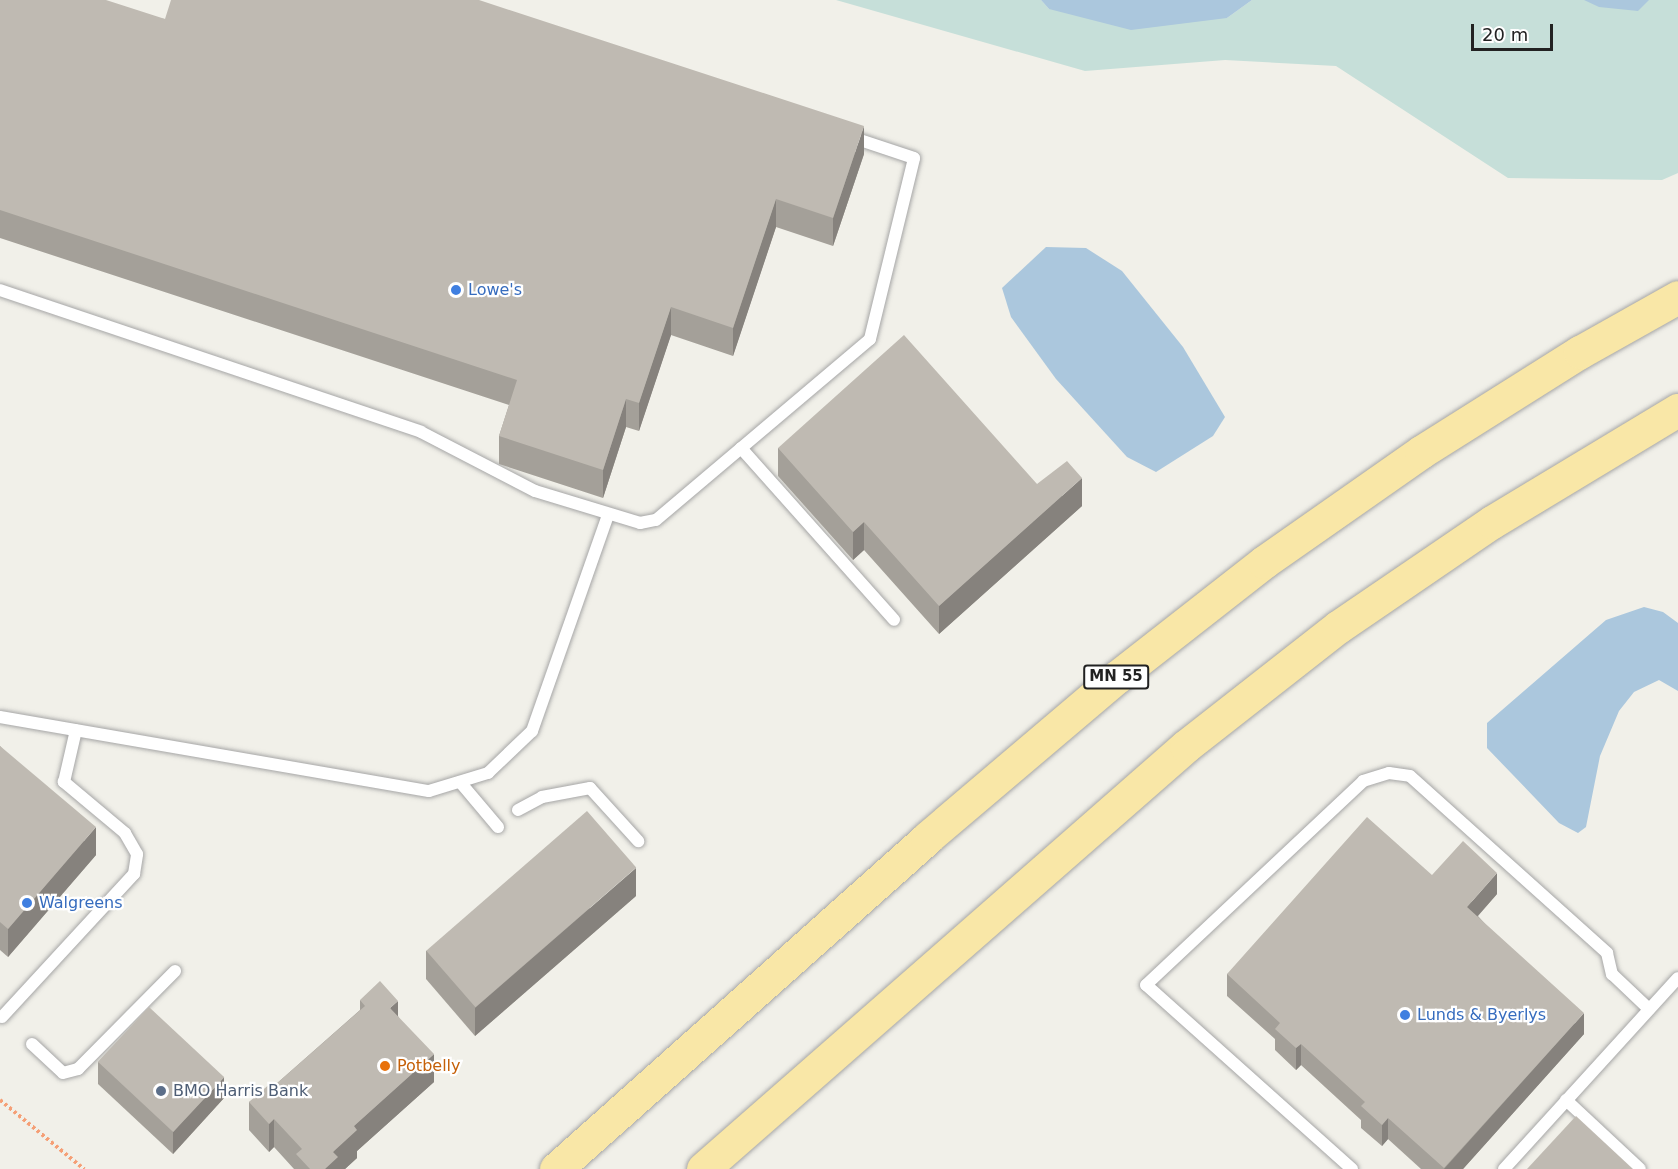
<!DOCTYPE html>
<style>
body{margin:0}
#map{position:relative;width:1678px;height:1169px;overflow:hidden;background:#f1f0e9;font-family:"DejaVu Sans",sans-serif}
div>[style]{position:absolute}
.wetland>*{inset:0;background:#c6dfd9}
.water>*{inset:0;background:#abc7dd}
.path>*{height:4px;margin-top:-2px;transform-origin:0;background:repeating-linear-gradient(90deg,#f59f76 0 3px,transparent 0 6px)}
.roads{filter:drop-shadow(0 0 2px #a6a6a6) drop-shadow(0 0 2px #a6a6a6)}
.lane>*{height:12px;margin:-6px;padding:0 6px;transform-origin:6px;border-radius:6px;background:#fff}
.primary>*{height:33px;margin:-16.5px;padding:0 16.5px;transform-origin:16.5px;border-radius:16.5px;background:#f9e7a7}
.wall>*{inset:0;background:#a4a099}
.shaded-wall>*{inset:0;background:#86827d}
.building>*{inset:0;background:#bfbab2;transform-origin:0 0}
.dots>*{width:16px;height:16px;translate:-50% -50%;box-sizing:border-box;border:3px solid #fff;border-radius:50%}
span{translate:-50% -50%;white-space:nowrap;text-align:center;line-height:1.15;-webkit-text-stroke:4.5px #fff;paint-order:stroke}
.shield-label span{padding:2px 4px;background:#fff;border:2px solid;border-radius:4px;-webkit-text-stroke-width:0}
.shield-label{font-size:15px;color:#222;font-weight:700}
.shop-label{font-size:16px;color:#366cbe}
.left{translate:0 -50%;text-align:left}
.food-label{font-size:16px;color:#c56008}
.service-label{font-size:16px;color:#4e5e75}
.scale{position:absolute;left:1471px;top:24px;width:82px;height:27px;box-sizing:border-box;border:3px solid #222;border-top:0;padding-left:8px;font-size:18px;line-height:21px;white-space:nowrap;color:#222;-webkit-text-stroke:4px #fff;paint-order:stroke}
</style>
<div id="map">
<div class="wetland">
<i style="clip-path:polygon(836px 0,1041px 0,1049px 9px,1227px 18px,1252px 0,1678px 0,1678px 173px,1662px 180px,1508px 178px,1336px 66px,1225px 60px,1085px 71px)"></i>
</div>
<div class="water">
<i style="clip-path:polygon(1041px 0,1252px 0,1227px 18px,1131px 30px,1049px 9px)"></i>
<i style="clip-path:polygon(1584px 0,1649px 0,1638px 11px,1599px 7px)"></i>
<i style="clip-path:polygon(1046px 247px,1086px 248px,1122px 271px,1183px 347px,1225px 417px,1213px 436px,1156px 472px,1127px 457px,1056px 379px,1011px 317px,1002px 288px)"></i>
<i style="clip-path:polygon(1644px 607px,1663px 612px,1678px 623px,1678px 691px,1659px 680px,1634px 692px,1619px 711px,1600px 756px,1586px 827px,1578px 833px,1559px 823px,1487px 748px,1487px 723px,1606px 620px)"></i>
</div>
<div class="path">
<i style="left:0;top:1100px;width:109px;rotate:39.4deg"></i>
</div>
<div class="roads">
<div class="lane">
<i style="left:0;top:290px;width:444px;rotate:18.6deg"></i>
<i style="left:421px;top:432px;width:128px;rotate:27.4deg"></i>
<i style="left:535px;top:491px;width:110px;rotate:16.9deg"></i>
<i style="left:640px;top:523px;width:16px;rotate:-11deg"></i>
<i style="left:656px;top:520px;width:280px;rotate:-40.2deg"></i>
<i style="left:870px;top:339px;width:186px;rotate:-76.3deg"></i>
<i style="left:914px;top:158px;width:70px;rotate:-161.6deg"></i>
<i style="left:741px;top:448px;width:230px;rotate:48.3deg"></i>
<i style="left:0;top:717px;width:435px;rotate:9.8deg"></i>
<i style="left:429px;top:791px;width:62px;rotate:-17deg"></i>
<i style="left:488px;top:773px;width:61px;rotate:-43.7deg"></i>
<i style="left:532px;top:731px;width:229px;rotate:-70.6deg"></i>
<i style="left:460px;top:782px;width:59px;rotate:49.8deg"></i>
<i style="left:518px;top:810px;width:27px;rotate:-28deg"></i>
<i style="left:542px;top:797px;width:49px;rotate:-10.6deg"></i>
<i style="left:590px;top:788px;width:72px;rotate:47.8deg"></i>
<i style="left:2px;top:1017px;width:195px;rotate:-47.3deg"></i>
<i style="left:134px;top:874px;width:20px;rotate:-81deg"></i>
<i style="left:137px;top:854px;width:24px;rotate:-120deg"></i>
<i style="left:125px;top:833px;width:80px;rotate:-140.1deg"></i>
<i style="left:64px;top:782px;width:53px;rotate:-77deg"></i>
<i style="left:32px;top:1044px;width:42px;rotate:43.1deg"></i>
<i style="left:63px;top:1073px;width:16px;rotate:-15deg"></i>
<i style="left:78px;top:1069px;width:138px;rotate:-45.3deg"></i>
<i style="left:1566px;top:1100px;width:101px;rotate:43deg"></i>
<i style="left:1352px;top:1169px;width:276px;rotate:-138.2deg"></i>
<i style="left:1146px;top:985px;width:298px;rotate:-43.2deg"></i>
<i style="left:1363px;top:781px;width:27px;rotate:-17deg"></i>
<i style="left:1389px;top:773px;width:21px;rotate:8deg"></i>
<i style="left:1410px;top:776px;width:265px;rotate:41.9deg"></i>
<i style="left:1607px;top:953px;width:22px;rotate:77deg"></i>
<i style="left:1612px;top:974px;width:51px;rotate:43.4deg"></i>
<i style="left:1504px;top:1169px;width:258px;rotate:-47.7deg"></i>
</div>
<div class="primary">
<i style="left:556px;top:1169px;width:497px;rotate:-41.7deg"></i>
<i style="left:927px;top:838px;width:249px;rotate:-40.3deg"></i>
<i style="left:1117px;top:677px;width:187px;rotate:-38deg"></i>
<i style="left:1264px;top:562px;width:192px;rotate:-35deg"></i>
<i style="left:1421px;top:452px;width:188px;rotate:-32.2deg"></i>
<i style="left:1580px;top:352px;width:112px;rotate:-29.3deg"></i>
<i style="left:703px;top:1169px;width:642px;rotate:-41.21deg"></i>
<i style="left:1186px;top:746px;width:193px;rotate:-38.1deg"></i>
<i style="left:1338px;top:627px;width:186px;rotate:-34.3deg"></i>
<i style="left:1492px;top:522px;width:217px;rotate:-31.1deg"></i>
</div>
</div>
<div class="wall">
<i style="clip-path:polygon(0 0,165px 19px,864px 154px,833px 246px,776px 227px,733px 356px,671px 335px,639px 431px,626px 427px,603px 498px,499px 464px,499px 436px,509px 405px,0 238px)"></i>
<i style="clip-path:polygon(778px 448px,1037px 484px,1082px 506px,939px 634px,864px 550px,853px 560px,778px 476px)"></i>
<i style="clip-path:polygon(0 746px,96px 855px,8px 957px,0 950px)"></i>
<i style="clip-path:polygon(1497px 894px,1478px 916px,1584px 1034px,1463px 1169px,1421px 1169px,1388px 1139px,1382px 1146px,1361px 1128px,1361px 1120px,1301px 1065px,1296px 1070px,1275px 1050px,1275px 1039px,1227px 996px,1227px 974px)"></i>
<i style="clip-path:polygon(636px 896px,475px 1036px,426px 979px,426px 951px)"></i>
<i style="clip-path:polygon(360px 1000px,398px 1016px,434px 1082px,357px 1151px,357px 1158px,345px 1169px,294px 1169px,274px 1147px,269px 1152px,249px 1130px,249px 1102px,275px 1085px,360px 1010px)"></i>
<i style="clip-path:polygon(98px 1062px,224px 1098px,173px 1154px,98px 1084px)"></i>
</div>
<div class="shaded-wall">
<i style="clip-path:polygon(864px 126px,864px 154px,833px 246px,833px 218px)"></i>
<i style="clip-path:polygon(776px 199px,776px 227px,733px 356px,733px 328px)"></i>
<i style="clip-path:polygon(671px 307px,671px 335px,639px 431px,639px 403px)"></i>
<i style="clip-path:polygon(626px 399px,626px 427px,603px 498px,603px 470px)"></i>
<i style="clip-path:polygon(1082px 478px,1082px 506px,939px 634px,939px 606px)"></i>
<i style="clip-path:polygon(864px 522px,864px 550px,853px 560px,853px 532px)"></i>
<i style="clip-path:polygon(96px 827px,96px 855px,8px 957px,8px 929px)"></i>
<i style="clip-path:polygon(636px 868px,636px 896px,475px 1036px,475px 1008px)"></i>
<i style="clip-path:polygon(1497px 873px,1497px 894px,1467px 928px,1467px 907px)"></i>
<i style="clip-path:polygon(398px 1001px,398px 1029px,390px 1008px)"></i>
<i style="clip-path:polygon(1584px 1013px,1584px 1034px,1463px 1169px,1444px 1169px)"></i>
<i style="clip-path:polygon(1301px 1044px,1301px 1065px,1296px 1070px,1296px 1048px)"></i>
<i style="clip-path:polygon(434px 1054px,434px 1082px,357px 1151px,357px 1158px,345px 1169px,325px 1169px,333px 1152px,354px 1126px)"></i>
<i style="clip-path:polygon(224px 1077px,224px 1098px,173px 1154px,173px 1132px)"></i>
<i style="clip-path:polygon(1388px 1118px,1388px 1139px,1382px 1146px,1382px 1125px)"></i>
<i style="clip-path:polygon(274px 1119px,274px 1147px,269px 1152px,269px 1124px)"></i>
</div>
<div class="building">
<i style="clip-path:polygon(0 0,106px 0,165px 19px,171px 0,479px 0,864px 126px,833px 218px,776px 199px,733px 328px,671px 307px,639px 403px,626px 399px,603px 470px,499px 436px,517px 380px,0 210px)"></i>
<i style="clip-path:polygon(904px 335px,1037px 484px,1067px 461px,1082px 478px,939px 606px,864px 522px,853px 532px,778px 448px)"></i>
<i style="clip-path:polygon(0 746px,96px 827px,8px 929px,0 922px)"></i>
<i style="left:587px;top:811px;width:75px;height:213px;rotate:49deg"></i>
<i style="clip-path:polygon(1367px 817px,1432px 875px,1463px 841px,1497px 873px,1467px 907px,1584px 1013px,1444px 1168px,1388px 1118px,1382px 1125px,1361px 1106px,1365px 1102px,1301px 1044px,1296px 1048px,1275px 1029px,1280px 1023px,1227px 974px)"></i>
<i style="clip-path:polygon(380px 981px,398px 1001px,390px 1008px,434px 1054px,354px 1126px,357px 1130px,333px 1152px,338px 1157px,325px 1169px,310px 1169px,296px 1154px,302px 1149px,274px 1119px,269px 1124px,249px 1102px,272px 1082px,275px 1085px,365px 1006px,360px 1000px)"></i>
<i style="left:149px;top:1007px;width:103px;height:75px;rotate:43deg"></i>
<i style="clip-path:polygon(1576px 1116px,1633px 1169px,1527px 1169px)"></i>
</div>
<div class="dots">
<i style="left:456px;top:290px;background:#3f7fe0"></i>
<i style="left:27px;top:903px;background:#3f7fe0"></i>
<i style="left:1405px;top:1015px;background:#3f7fe0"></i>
<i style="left:385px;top:1066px;background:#e8710a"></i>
<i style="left:161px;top:1091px;background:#5c6f8a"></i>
</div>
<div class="shield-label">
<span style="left:1116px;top:677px">MN 55</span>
</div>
<div class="shop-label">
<span class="left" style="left:468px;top:290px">Lowe's</span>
<span class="left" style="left:39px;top:903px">Walgreens</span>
<span class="left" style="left:1417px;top:1015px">Lunds &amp; Byerlys</span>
</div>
<div class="food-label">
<span class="left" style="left:397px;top:1066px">Potbelly</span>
</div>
<div class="service-label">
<span class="left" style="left:173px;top:1091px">BMO Harris Bank</span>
</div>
<div class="scale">20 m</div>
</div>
